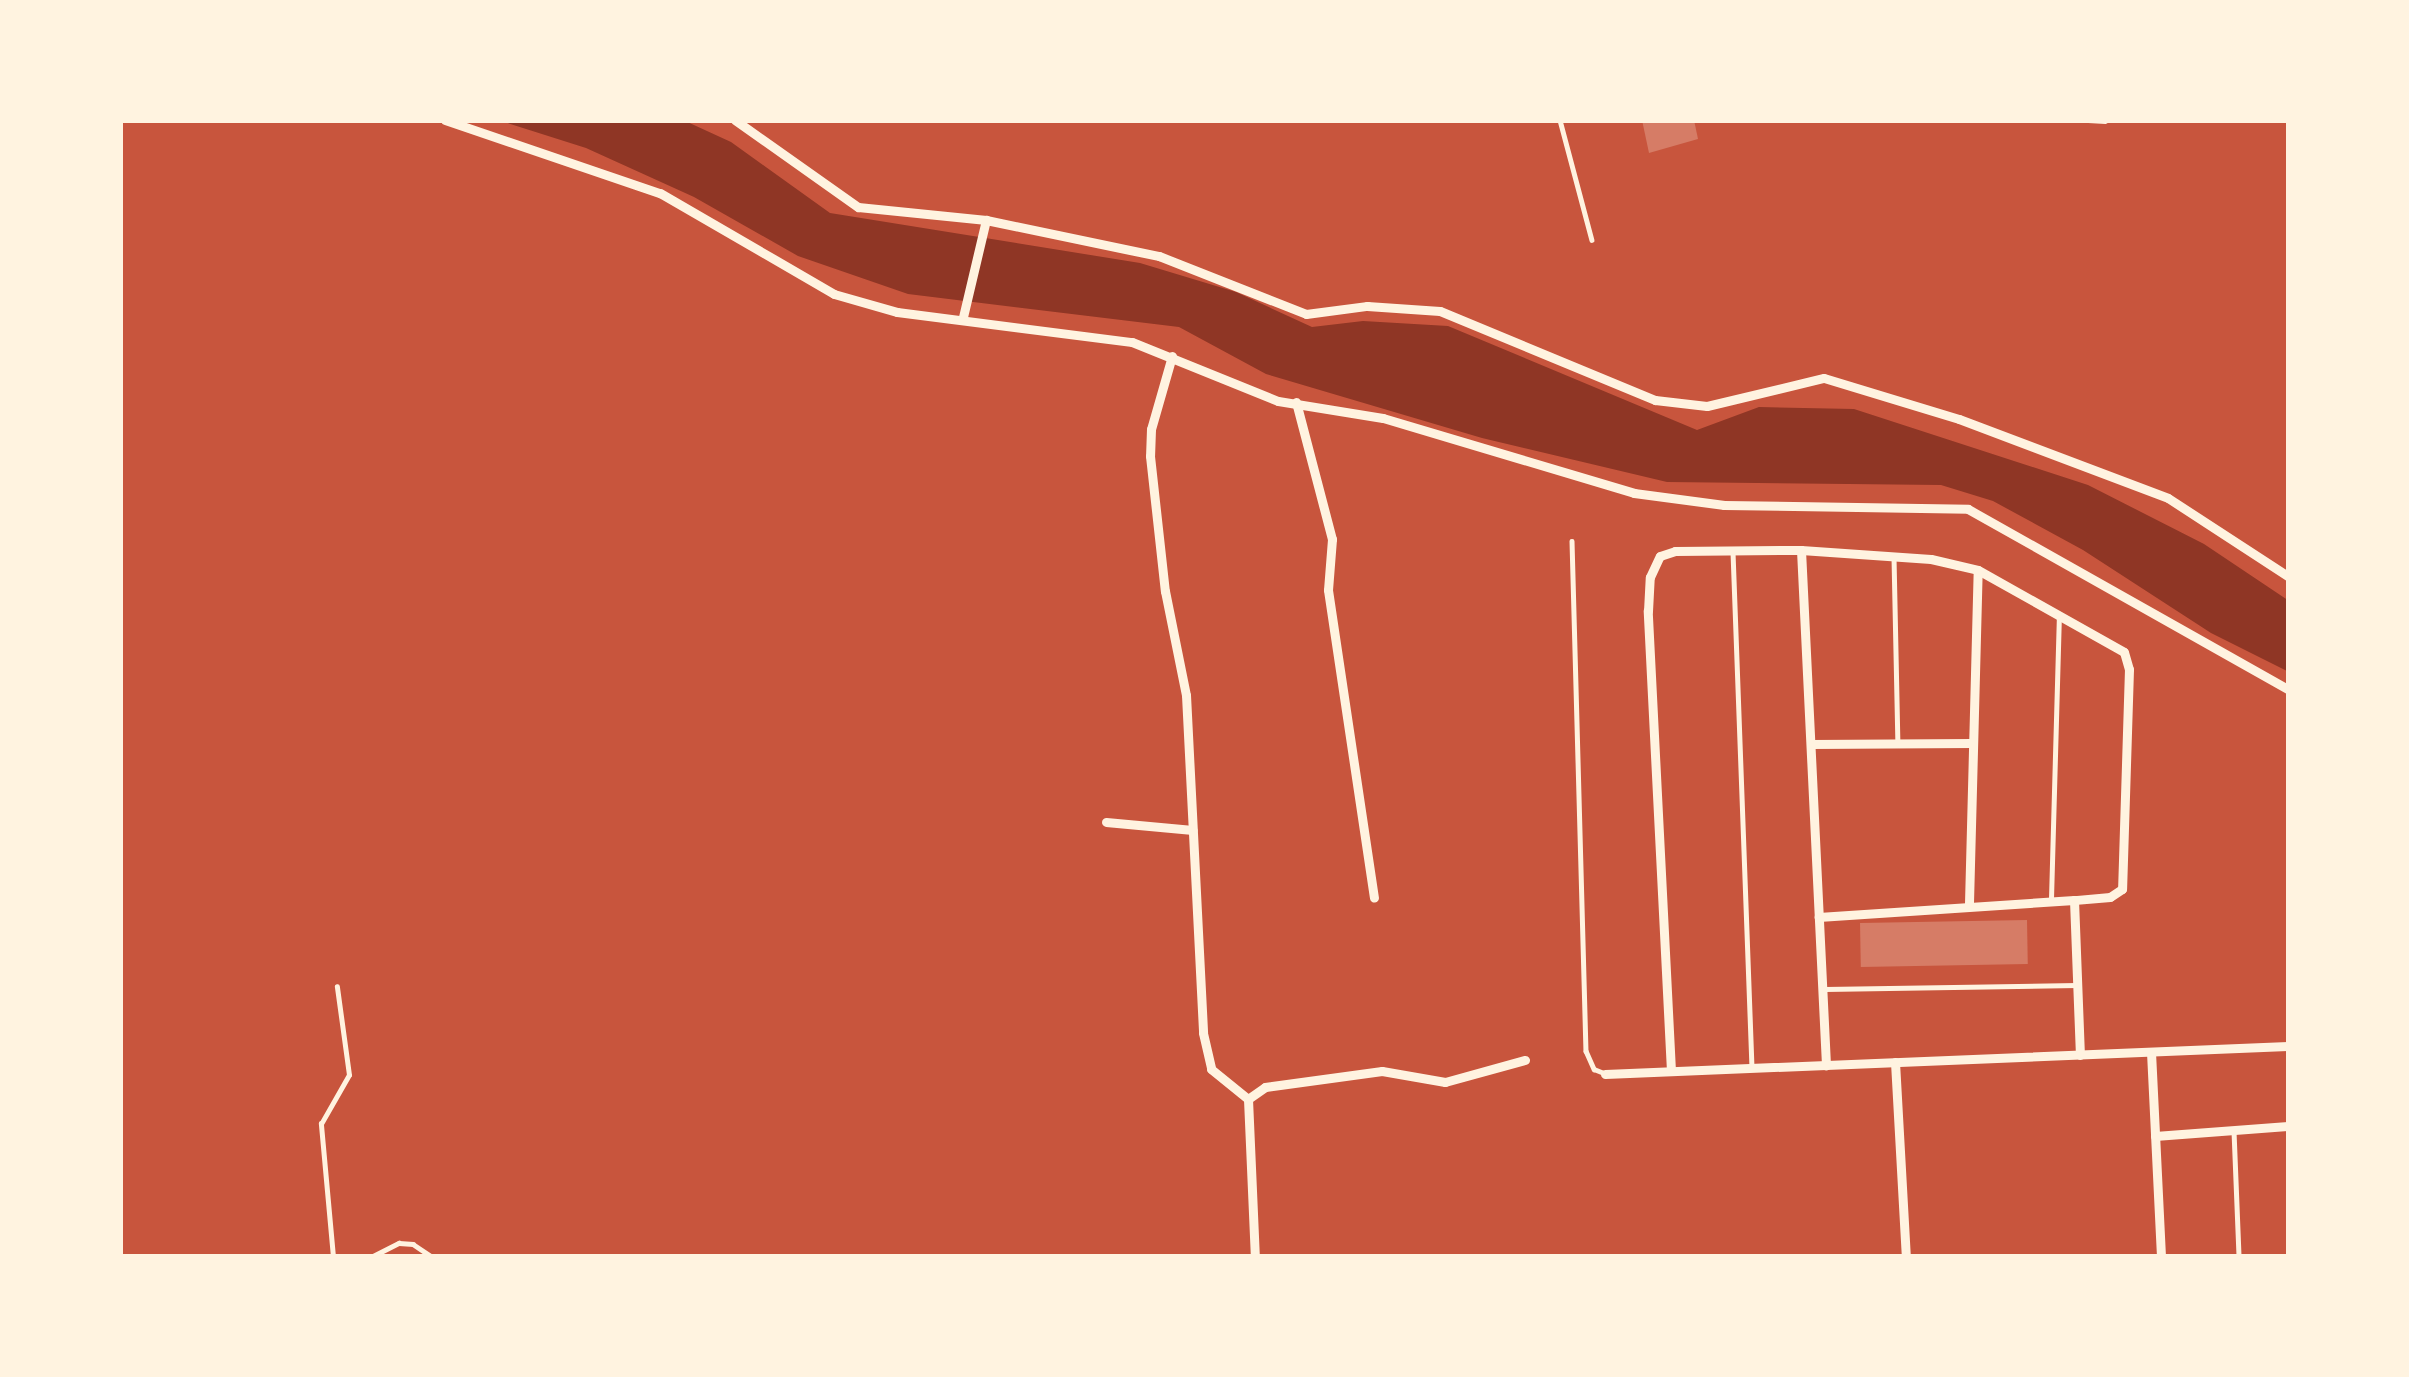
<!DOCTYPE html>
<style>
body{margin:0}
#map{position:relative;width:2409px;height:1377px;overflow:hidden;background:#c8553d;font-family:"Fira Sans",sans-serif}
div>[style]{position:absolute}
.water>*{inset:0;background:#8f3625}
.building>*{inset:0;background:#d67c66;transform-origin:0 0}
.service>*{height:4.5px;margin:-2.25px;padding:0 2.25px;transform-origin:2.25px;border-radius:2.25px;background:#fff3e0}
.minor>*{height:9px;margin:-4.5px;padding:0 4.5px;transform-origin:4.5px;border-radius:4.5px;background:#fff3e0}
span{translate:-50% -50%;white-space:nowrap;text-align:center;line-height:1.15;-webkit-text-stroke:12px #fff3e0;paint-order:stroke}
.frame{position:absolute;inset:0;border:123px solid #fff3e0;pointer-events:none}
</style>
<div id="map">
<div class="water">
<i style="clip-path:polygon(498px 120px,683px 120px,731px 142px,830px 213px,1140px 263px,1236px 292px,1312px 327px,1363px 321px,1448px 326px,1697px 430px,1759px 407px,1854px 409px,2088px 485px,2204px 544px,2289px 601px,2289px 672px,2211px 633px,2083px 550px,1993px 501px,1941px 485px,1667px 482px,1482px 438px,1266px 374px,1179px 327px,908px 294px,798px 256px,694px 197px,586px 148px)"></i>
</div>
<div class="building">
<i style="clip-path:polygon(1642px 120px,1694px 120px,1698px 139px,1649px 153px)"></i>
<i style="left:2027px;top:920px;width:44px;height:167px;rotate:89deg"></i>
</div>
<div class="service">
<i style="left:1560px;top:120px;width:124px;rotate:75.1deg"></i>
<i style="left:2088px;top:120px;width:17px;rotate:3deg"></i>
<i style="left:1572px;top:541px;width:510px;rotate:88.43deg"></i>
<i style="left:1586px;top:1051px;width:20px;rotate:66deg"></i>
<i style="left:1594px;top:1069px;width:11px;rotate:22deg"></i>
<i style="left:1733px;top:552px;width:516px;rotate:87.89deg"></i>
<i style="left:1894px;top:557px;width:186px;rotate:88.8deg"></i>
<i style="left:2051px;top:899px;width:282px;rotate:-88.4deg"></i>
<i style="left:1825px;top:989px;width:252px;rotate:-0.9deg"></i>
<i style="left:2234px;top:1131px;width:126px;rotate:87.7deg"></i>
<i style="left:333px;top:1257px;width:134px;rotate:-95.2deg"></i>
<i style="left:321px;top:1124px;width:56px;rotate:-60.3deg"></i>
<i style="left:349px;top:1075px;width:89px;rotate:-97.8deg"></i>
<i style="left:371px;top:1257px;width:31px;rotate:-27deg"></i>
<i style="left:399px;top:1243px;width:14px;rotate:4deg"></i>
<i style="left:413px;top:1244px;width:23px;rotate:34deg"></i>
</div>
<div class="minor">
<i style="left:445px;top:120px;width:227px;rotate:18.8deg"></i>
<i style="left:660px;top:193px;width:201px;rotate:30.1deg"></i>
<i style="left:834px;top:294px;width:66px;rotate:15.9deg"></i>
<i style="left:897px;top:312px;width:237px;rotate:7.3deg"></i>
<i style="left:1132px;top:342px;width:157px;rotate:22deg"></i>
<i style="left:1278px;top:401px;width:106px;rotate:9.2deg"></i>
<i style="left:1383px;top:418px;width:262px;rotate:16.6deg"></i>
<i style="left:1634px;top:493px;width:91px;rotate:7.6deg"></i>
<i style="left:1724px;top:505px;width:244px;rotate:0.9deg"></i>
<i style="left:1968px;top:509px;width:369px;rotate:29.4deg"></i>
<i style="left:735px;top:120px;width:151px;rotate:35.3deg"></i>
<i style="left:858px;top:207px;width:129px;rotate:5.8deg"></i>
<i style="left:986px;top:220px;width:177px;rotate:11.8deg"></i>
<i style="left:1159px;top:256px;width:158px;rotate:21.5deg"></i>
<i style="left:1306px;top:314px;width:62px;rotate:-7.5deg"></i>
<i style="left:1367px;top:306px;width:73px;rotate:3.9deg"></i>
<i style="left:1440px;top:311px;width:233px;rotate:22.5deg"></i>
<i style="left:1655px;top:400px;width:52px;rotate:6.6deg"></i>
<i style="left:1707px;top:406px;width:120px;rotate:-13.5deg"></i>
<i style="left:1824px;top:378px;width:141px;rotate:16.9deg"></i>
<i style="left:1959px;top:419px;width:223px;rotate:20.7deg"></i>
<i style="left:2168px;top:498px;width:145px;rotate:33.1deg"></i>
<i style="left:963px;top:317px;width:100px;rotate:-76.7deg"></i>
<i style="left:1172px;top:356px;width:76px;rotate:106deg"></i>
<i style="left:1151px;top:429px;width:27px;rotate:92deg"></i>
<i style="left:1150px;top:456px;width:136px;rotate:83.7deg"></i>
<i style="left:1165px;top:591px;width:106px;rotate:78.6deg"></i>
<i style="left:1186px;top:695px;width:338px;rotate:87.1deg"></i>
<i style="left:1203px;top:1033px;width:37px;rotate:77deg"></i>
<i style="left:1211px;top:1069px;width:48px;rotate:39deg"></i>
<i style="left:1248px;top:1099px;width:158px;rotate:87.5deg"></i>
<i style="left:1296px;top:402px;width:142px;rotate:75.3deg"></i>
<i style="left:1332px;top:539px;width:51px;rotate:94.5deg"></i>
<i style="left:1328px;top:590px;width:311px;rotate:81.5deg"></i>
<i style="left:1801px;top:550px;width:516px;rotate:87.22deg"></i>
<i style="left:1811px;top:744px;width:161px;rotate:-0.4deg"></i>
<i style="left:1106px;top:822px;width:87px;rotate:5.3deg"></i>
<i style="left:2074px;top:900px;width:155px;rotate:87.8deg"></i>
<i style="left:1969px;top:903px;width:333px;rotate:-88.5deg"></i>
<i style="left:2151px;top:1052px;width:205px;rotate:87.2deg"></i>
<i style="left:1895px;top:1062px;width:195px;rotate:86.8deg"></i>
<i style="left:1671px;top:1071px;width:461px;rotate:-92.9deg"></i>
<i style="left:1648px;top:611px;width:34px;rotate:-87deg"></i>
<i style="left:1650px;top:577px;width:23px;rotate:-65deg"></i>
<i style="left:1660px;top:556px;width:16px;rotate:-18deg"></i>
<i style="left:1675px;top:551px;width:126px;rotate:-0.5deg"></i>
<i style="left:1801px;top:550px;width:130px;rotate:4deg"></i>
<i style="left:1931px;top:559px;width:48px;rotate:13.2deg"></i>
<i style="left:1978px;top:570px;width:167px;rotate:29.3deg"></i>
<i style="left:2124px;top:652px;width:18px;rotate:74deg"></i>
<i style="left:2129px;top:669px;width:220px;rotate:91.8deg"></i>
<i style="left:2122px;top:889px;width:14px;rotate:146deg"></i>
<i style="left:2110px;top:897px;width:36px;rotate:175deg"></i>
<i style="left:2074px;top:900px;width:256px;rotate:176.2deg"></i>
<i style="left:1605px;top:1074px;width:685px;rotate:-2.34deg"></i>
<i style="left:1248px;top:1099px;width:21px;rotate:-35deg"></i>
<i style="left:1265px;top:1087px;width:118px;rotate:-7.8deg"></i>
<i style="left:1382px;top:1071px;width:64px;rotate:9.9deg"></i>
<i style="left:1445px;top:1082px;width:83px;rotate:-15.4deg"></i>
<i style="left:2155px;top:1136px;width:134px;rotate:-4.3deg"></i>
</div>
<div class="frame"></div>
</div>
